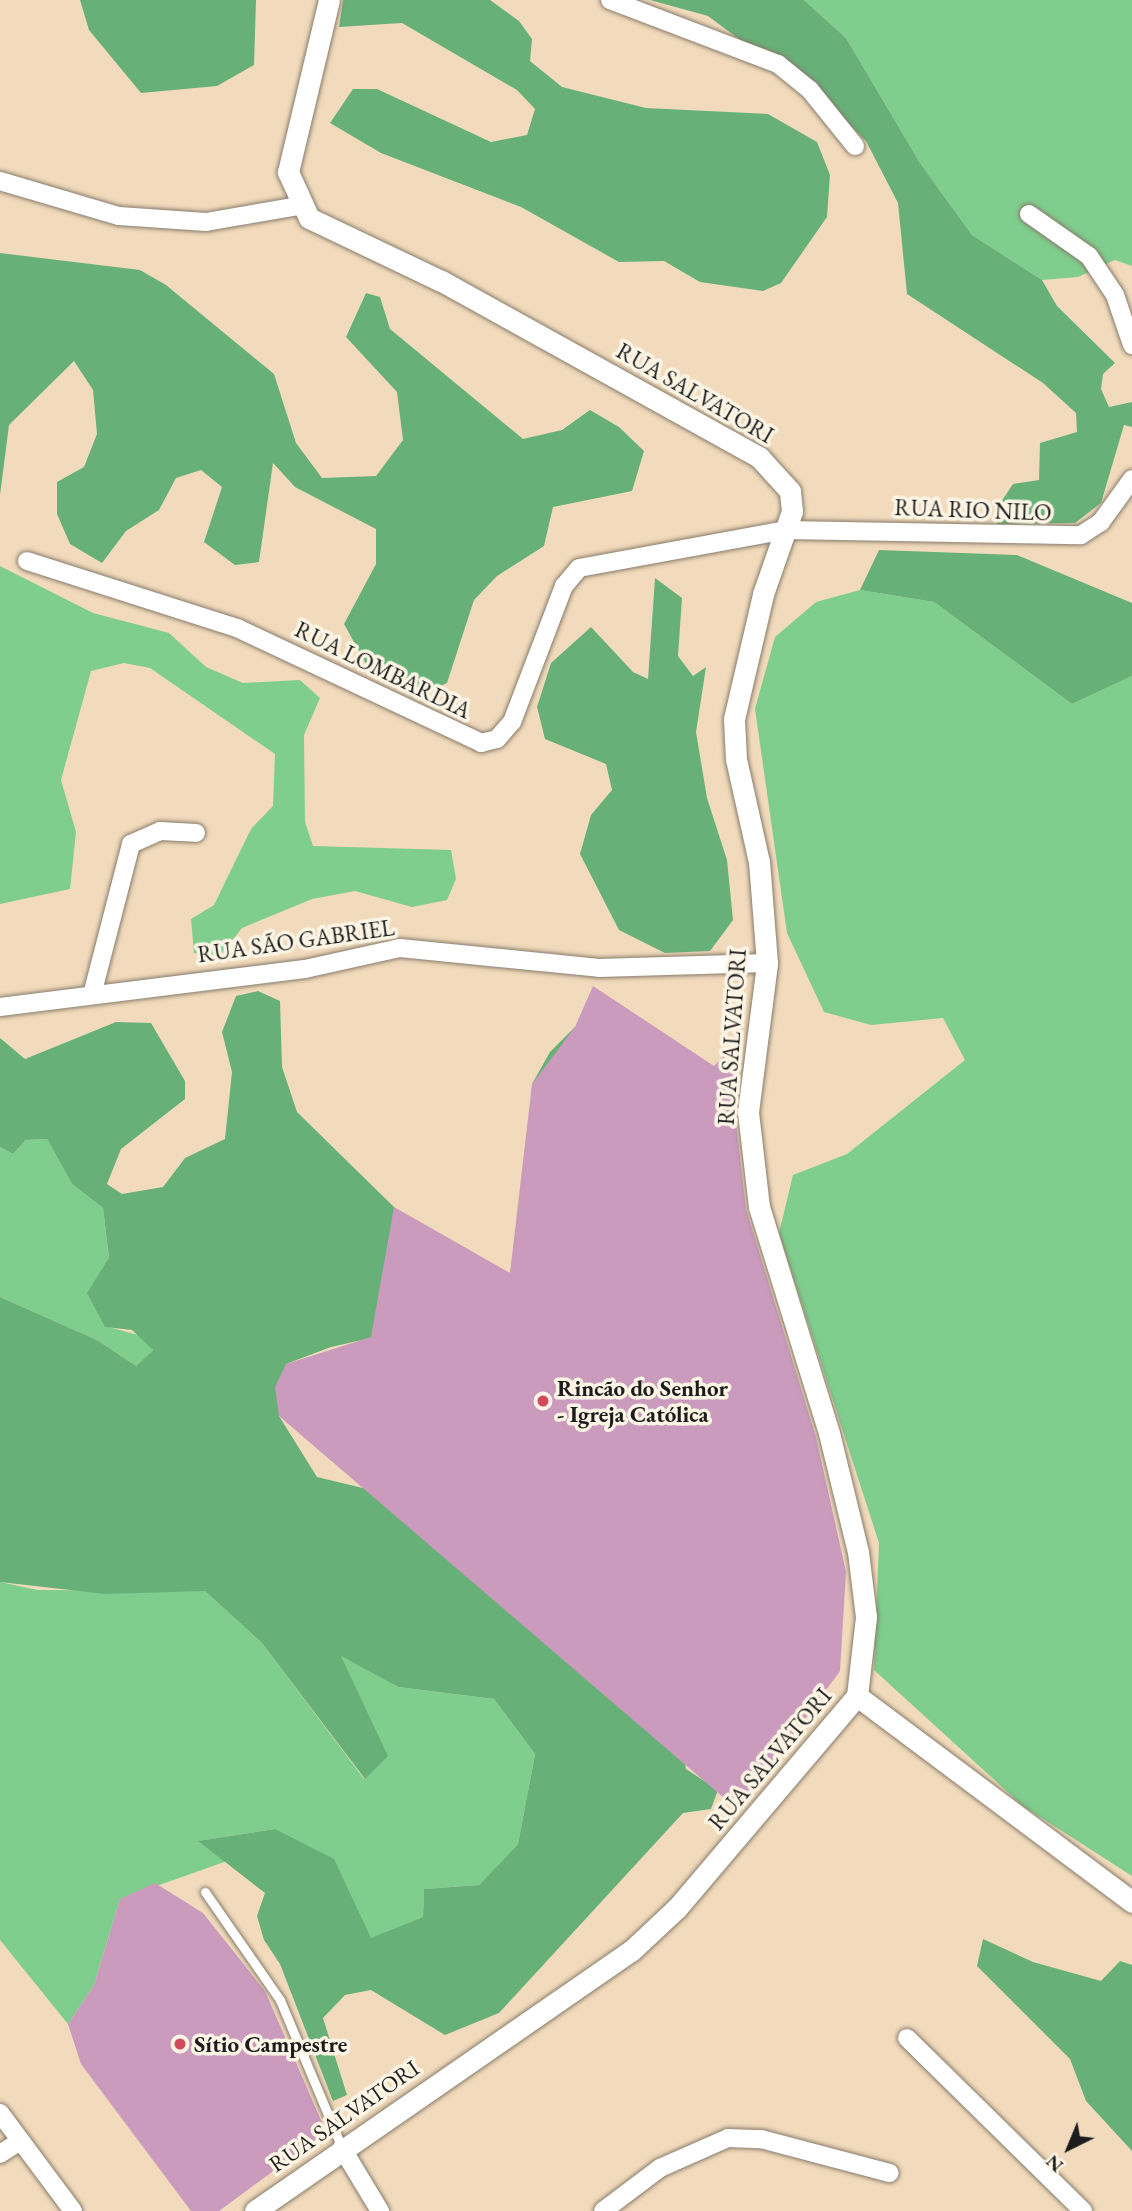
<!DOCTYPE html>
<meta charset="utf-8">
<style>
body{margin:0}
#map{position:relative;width:1132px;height:2211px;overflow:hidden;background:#f2dbbc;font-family:"EB Garamond",serif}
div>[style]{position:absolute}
.green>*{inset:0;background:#7fce8e}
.forest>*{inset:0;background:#67b179}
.building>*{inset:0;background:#ca9bbc}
.roads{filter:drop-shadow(0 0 2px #877c6c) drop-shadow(0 0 2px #877c6c)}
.service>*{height:9px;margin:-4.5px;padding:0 4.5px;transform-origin:4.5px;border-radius:4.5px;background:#fff}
.minor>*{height:18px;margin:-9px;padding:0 9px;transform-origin:9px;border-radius:9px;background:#fff}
.tertiary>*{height:21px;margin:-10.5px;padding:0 10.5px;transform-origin:10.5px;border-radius:10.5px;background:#fff}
.dots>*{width:19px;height:19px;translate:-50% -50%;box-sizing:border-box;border:4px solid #fcf5e5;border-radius:50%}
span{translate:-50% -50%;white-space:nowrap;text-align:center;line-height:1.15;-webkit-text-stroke:7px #fcf5e5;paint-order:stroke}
.street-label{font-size:23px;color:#1c1c1c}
.poi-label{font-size:23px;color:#1c1c1c;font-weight:700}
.left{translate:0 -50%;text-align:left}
.north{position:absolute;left:1034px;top:2113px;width:70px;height:70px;-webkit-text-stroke:5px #fcf5e5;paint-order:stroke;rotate:223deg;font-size:19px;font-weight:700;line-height:28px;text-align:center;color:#1c1c1c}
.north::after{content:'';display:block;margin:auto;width:24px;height:32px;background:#1c1c1c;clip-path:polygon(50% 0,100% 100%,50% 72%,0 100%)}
</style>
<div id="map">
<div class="green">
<i style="clip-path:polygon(804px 0,1132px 0,1132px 266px,1115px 260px,1078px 277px,1042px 280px,972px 235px,920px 163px,846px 38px)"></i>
<i style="clip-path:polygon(0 566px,93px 613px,169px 633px,206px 667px,243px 683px,300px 680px,320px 698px,304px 735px,305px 822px,313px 846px,451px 850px,456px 879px,447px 900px,412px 907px,355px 891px,312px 899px,242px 928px,218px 958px,194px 953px,191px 919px,214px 905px,251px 829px,273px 806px,275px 754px,150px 668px,124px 663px,91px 671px,61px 780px,76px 832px,70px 889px,0 904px)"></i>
<i style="clip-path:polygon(860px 590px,934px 602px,1072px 704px,1132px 676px,1132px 1876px,1023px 1806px,874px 1670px,879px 1543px,779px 1233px,793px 1175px,847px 1154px,965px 1060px,943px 1018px,871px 1025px,824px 1012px,787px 933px,755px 709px,775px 637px,816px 602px)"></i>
<i style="clip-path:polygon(47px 1139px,72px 1184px,103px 1208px,109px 1258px,100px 1277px,105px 1326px,145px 1337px,153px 1350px,136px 1366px,97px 1340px,0 1297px,0 1147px,13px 1154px,26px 1140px)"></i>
<i style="clip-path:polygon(0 1582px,38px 1590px,205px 1591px,262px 1643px,364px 1779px,387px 1755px,340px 1655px,398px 1687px,494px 1699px,535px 1754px,518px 1844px,479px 1885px,424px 1889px,423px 1917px,371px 1939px,275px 1829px,199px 1841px,227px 1861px,120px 1899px,94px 1985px,68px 2024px,0 1940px)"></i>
</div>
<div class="forest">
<i style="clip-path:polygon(80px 0,256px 0,254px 65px,217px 86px,141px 93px,89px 30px)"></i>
<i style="clip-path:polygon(343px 0,490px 0,519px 21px,532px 39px,530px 61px,562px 87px,646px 108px,768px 114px,817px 142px,830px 175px,827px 217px,781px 283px,763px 291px,700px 282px,664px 261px,619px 262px,521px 207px,381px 153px,330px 123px,353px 89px,377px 89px,491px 142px,527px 135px,535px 109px,517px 90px,402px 23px,339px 27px)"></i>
<i style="clip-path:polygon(650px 0,804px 0,846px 38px,920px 163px,972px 235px,1042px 280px,1057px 306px,1115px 363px,1103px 374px,1101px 389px,1109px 407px,1132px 402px,1132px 427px,1124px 425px,1101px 503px,1075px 523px,997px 524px,997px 508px,1013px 484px,1039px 480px,1040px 443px,1077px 432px,1076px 413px,1043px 383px,907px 294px,898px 203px,866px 141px,838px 113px,708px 16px)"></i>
<i style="clip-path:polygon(0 253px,140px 270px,166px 285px,274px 374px,296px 443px,322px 478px,376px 476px,403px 440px,397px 392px,346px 337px,366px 293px,380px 297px,390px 329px,523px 439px,562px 430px,590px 410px,619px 427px,644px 451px,632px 491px,553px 507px,544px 546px,497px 576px,474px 600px,447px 683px,413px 698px,370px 671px,344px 624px,376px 564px,376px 529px,295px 487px,273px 463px,259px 562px,235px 565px,204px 542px,222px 487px,201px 470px,176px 478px,159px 510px,126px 531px,102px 563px,70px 544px,57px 514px,57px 482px,84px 467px,97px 434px,93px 390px,74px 361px,9px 425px,0 495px)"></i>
<i style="clip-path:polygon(879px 550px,1017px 555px,1132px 603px,1132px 676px,1072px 704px,934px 602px,860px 590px)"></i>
<i style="clip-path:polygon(655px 578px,682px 598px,678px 656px,693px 676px,706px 667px,696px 732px,707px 798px,727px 860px,733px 920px,710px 951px,665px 953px,619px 930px,580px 854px,591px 815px,612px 790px,606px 764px,545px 739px,537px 707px,551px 663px,591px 627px,633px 672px,648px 679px)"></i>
<i style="clip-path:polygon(258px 991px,280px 1001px,282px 1067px,297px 1112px,394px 1207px,409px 1238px,510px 1273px,530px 1159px,532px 1084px,550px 1052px,575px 1027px,669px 1059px,714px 1066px,716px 1187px,446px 1321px,331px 1347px,286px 1364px,279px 1416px,317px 1477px,392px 1495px,681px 1735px,686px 1769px,718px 1790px,711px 1809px,683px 1813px,499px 2013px,445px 2035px,371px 1990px,345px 1995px,323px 2018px,347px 2095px,333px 2101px,280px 1964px,264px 1940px,257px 1916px,265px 1893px,198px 1841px,275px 1829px,334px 1859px,371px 1938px,423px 1917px,424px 1889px,479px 1885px,518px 1844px,535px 1754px,494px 1699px,398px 1687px,341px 1656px,388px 1756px,365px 1779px,262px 1643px,205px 1591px,105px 1594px,0 1582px,0 1297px,97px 1340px,136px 1366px,153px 1350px,132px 1330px,105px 1327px,87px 1293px,109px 1258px,103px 1208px,72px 1184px,47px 1139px,26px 1140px,13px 1154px,0 1147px,0 1038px,25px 1059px,116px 1022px,151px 1023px,185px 1081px,185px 1099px,121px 1149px,107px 1184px,122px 1194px,163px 1187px,185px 1158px,225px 1139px,232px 1072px,222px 1032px,236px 996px)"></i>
<i style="clip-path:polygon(983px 1939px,1033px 1962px,1101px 1981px,1120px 1961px,1132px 1965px,1132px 2151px,1086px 2101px,1070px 2059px,977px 1966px)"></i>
</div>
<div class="building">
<i style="clip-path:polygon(593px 986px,714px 1066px,740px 1039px,735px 1113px,746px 1209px,816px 1437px,846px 1572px,840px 1671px,738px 1810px,279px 1416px,275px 1387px,286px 1364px,371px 1337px,394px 1207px,510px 1273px,532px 1084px,575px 1027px)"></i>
<i style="clip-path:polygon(155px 1883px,203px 1913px,265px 1991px,326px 2132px,219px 2211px,191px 2211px,81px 2064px,68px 2024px,94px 1985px,120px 1899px)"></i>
</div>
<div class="roads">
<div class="service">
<i style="left:205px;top:1892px;width:131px;rotate:55.2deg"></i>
<i style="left:280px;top:2000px;width:160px;rotate:67.3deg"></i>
</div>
<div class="minor">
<i style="left:610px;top:0;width:180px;rotate:20.9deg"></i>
<i style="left:778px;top:64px;width:41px;rotate:39.1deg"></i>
<i style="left:810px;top:90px;width:72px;rotate:51.2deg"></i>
<i style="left:0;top:181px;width:124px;rotate:16.4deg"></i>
<i style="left:119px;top:216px;width:87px;rotate:3.9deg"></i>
<i style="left:206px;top:222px;width:93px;rotate:-9.9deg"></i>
<i style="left:1029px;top:214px;width:73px;rotate:35deg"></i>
<i style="left:1089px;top:256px;width:47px;rotate:56.3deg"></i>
<i style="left:1115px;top:295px;width:53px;rotate:71.2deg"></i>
<i style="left:27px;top:561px;width:220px;rotate:17.7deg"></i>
<i style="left:237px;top:628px;width:270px;rotate:25.2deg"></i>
<i style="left:481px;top:743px;width:16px;rotate:-14deg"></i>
<i style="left:497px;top:739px;width:23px;rotate:-49deg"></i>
<i style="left:512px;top:722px;width:146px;rotate:-69.1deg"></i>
<i style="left:564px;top:586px;width:23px;rotate:-50deg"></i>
<i style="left:579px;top:568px;width:210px;rotate:-10.4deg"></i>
<i style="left:786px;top:530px;width:295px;rotate:1deg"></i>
<i style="left:1081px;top:535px;width:24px;rotate:-33deg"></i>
<i style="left:1101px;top:522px;width:53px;rotate:-54.2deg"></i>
<i style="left:93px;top:991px;width:152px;rotate:-75.5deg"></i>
<i style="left:131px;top:844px;width:32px;rotate:-24deg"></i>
<i style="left:160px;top:831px;width:36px;rotate:3deg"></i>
<i style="left:0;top:1007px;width:307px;rotate:-7.1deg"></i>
<i style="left:305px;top:969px;width:97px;rotate:-12.5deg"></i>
<i style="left:400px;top:948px;width:200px;rotate:5.7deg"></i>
<i style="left:599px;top:968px;width:168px;rotate:-1.7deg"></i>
<i style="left:907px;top:2038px;width:247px;rotate:44.5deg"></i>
<i style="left:0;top:2113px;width:122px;rotate:53.3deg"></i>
<i style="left:342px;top:2148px;width:74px;rotate:58.9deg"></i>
<i style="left:0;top:2154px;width:24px;rotate:-33deg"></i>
<i style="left:603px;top:2211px;width:71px;rotate:-37deg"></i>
<i style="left:660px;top:2168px;width:74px;rotate:-23.8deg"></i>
<i style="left:728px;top:2138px;width:33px;rotate:2deg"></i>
<i style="left:761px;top:2139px;width:133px;rotate:14.8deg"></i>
</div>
<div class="tertiary">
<i style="left:857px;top:1696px;width:344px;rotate:36.8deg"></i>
<i style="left:255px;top:2211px;width:457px;rotate:-34.7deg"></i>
<i style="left:631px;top:1951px;width:63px;rotate:-43.1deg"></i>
<i style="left:677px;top:1908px;width:278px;rotate:-49.7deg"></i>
<i style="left:857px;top:1696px;width:80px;rotate:-83.5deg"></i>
<i style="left:866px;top:1617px;width:65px;rotate:-97deg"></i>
<i style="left:858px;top:1552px;width:122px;rotate:-103.7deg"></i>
<i style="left:829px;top:1433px;width:237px;rotate:-107.2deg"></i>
<i style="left:759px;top:1207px;width:96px;rotate:-96.6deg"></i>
<i style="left:748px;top:1112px;width:150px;rotate:-82.7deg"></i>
<i style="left:767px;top:963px;width:101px;rotate:-94.5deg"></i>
<i style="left:759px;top:862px;width:106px;rotate:-102.6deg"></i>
<i style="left:736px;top:759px;width:40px;rotate:-92.9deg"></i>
<i style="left:734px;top:719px;width:128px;rotate:-76.9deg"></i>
<i style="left:763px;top:594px;width:88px;rotate:-70.7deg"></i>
<i style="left:792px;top:511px;width:20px;rotate:-96deg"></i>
<i style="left:790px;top:491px;width:46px;rotate:-132.4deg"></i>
<i style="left:759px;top:457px;width:363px;rotate:-151deg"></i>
<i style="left:441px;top:281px;width:146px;rotate:-154.5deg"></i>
<i style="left:309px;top:218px;width:51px;rotate:-114.5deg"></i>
<i style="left:288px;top:172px;width:177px;rotate:-76.6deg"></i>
</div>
</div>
<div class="dots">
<i style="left:543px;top:1401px;background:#d1495b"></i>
<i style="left:180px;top:2044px;background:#d1495b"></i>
</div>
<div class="street-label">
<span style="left:695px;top:393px;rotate:30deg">RUA SALVATORI</span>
<span style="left:973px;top:510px;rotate:2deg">RUA RIO NILO</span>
<span style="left:383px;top:670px;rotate:26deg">RUA LOMBARDIA</span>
<span style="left:296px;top:941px;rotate:-8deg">RUA SÃO GABRIEL</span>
<span style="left:732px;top:1037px;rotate:-86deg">RUA SALVATORI</span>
<span style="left:770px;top:1759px;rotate:-50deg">RUA SALVATORI</span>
<span style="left:344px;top:2116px;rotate:-35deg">RUA SALVATORI</span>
</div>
<div class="poi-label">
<span class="left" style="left:557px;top:1401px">Rincão do Senhor<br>- Igreja Católica</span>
<span class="left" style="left:194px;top:2044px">Sítio Campestre</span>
</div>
<div class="north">N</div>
</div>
